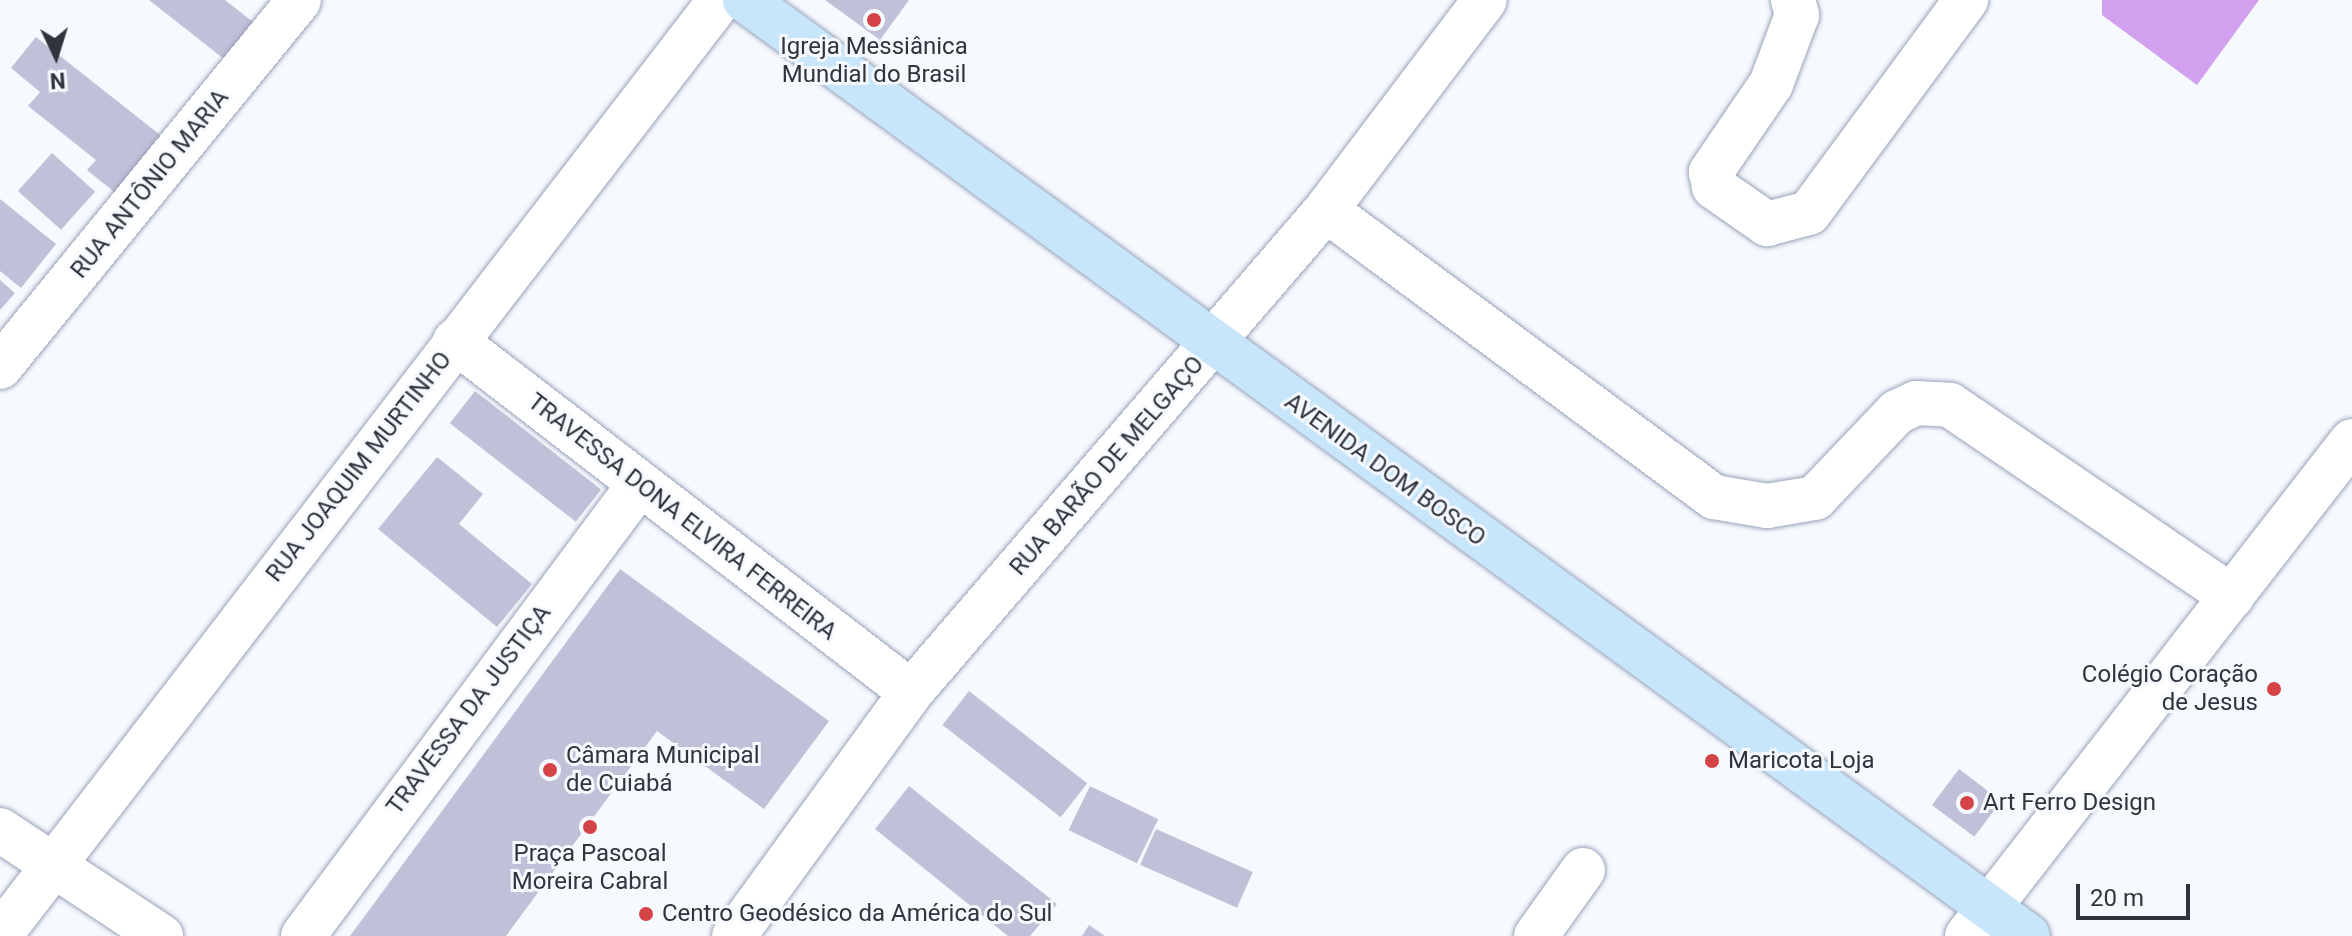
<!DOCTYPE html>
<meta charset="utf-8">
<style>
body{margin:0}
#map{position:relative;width:2352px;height:936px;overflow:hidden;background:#f6f9fe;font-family:Roboto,sans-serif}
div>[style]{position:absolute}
.forest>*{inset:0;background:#d1a0ee}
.building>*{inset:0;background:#c1c0d9;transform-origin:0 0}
.roads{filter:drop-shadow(0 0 2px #98a3b9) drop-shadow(0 0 2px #98a3b9)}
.minor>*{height:44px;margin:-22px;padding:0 22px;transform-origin:22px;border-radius:22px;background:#fff}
.major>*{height:44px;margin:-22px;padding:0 22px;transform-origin:22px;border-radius:22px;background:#c7e5fb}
.dots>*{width:22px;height:22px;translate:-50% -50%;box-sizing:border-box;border:4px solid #f6f9fe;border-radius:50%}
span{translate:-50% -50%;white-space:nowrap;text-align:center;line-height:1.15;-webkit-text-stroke:6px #f6f9fe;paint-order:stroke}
.poi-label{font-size:24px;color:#2f343d}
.right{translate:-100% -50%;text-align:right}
.left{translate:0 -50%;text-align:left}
.street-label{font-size:24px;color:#2f343d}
.north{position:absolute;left:16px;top:16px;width:80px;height:80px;-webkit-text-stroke:6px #f6f9fe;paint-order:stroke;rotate:176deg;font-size:22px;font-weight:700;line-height:32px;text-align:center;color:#2f343d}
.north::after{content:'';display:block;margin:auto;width:28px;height:36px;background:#2f343d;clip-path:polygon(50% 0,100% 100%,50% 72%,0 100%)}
.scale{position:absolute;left:2076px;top:884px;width:114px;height:36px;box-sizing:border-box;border:4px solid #2f343d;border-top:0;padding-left:10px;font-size:24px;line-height:28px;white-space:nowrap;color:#2f343d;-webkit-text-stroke:6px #f6f9fe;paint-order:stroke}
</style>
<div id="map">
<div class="forest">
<i style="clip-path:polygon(2102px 0,2259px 0,2197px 85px,2102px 15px)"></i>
</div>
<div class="building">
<i style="clip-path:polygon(149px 0,225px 0,253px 22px,224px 59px)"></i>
<i style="clip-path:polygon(825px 0,909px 0,880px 40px)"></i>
<i style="clip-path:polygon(36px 37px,164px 138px,118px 195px,87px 170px,96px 160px,28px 106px,40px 92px,11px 68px)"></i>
<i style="left:52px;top:153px;width:58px;height:51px;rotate:42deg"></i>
<i style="clip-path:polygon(0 199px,56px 244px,21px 288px,0 271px)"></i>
<i style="clip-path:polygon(0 280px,15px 293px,0 310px)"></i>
<i style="left:475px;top:391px;width:160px;height:41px;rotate:38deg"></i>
<i style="clip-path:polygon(437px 457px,483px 494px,459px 524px,532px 584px,497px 627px,378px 529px)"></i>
<i style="clip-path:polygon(620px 569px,829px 721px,764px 809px,657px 731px,506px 936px,350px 936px)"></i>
<i style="left:969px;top:691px;width:150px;height:43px;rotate:38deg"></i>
<i style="left:1959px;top:769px;width:53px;height:45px;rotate:37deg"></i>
<i style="clip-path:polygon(909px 786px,1057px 904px,1030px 936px,1008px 936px,875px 829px)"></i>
<i style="left:1090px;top:786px;width:76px;height:49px;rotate:26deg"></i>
<i style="left:1156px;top:829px;width:106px;height:39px;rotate:24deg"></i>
<i style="clip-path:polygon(1089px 925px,1105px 936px,1082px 936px)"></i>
</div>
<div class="roads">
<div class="minor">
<i style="left:1793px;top:0;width:16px;rotate:75deg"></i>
<i style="left:1797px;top:15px;width:74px;rotate:110.6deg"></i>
<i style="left:1771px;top:84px;width:107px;rotate:124.3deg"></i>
<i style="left:1711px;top:172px;width:15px;rotate:79deg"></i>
<i style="left:1714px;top:187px;width:65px;rotate:34.9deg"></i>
<i style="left:1767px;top:224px;width:43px;rotate:-14.7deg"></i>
<i style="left:1809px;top:213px;width:265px;rotate:-53.6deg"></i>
<i style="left:1326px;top:210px;width:483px;rotate:36.5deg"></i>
<i style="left:1714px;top:497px;width:54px;rotate:9.6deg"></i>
<i style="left:1767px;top:506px;width:49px;rotate:-9.5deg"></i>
<i style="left:1815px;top:498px;width:119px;rotate:-46.4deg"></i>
<i style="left:1897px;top:412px;width:21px;rotate:-25deg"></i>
<i style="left:1916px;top:403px;width:34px;rotate:3deg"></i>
<i style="left:1950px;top:405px;width:341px;rotate:34.2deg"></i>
<i style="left:455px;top:341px;width:575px;rotate:37.59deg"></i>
<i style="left:0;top:367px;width:473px;rotate:-50.8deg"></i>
<i style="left:0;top:830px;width:193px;rotate:33.4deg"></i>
<i style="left:0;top:935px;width:1180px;rotate:-52.4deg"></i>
<i style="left:303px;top:936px;width:561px;rotate:-53.33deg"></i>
<i style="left:734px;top:936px;width:301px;rotate:-54deg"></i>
<i style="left:911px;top:692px;width:636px;rotate:-49.27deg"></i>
<i style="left:1326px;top:210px;width:263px;rotate:-52.9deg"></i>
<i style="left:1536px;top:936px;width:81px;rotate:-54.5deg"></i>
<i style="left:1967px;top:936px;width:627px;rotate:-52.13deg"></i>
</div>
<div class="major">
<i style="left:745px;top:0;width:1588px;rotate:36.11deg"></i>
</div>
</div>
<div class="dots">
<i style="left:874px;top:20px;background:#d44447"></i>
<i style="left:2274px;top:689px;background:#d44447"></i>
<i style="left:1712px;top:761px;background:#d44447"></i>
<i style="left:550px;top:770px;background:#d44447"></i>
<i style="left:1967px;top:803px;background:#d44447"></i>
<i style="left:590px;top:827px;background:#d44447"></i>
<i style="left:646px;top:914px;background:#d44447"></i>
</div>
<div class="poi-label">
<span style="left:874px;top:61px">Igreja Messiânica<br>Mundial do Brasil</span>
<span class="right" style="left:2258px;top:689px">Colégio Coração<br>de Jesus</span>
<span class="left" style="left:566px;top:770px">Câmara Municipal<br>de Cuiabá</span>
<span class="left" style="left:1728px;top:761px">Maricota Loja</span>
<span class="left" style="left:1983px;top:803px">Art Ferro Design</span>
<span style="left:590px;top:868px">Praça Pascoal<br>Moreira Cabral</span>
<span class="left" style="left:662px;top:914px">Centro Geodésico da América do Sul</span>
</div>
<div class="street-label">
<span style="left:150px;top:184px;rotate:-51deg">RUA ANTÔNIO MARIA</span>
<span style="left:1107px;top:466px;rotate:-49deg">RUA BARÃO DE MELGAÇO</span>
<span style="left:359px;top:467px;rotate:-52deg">RUA JOAQUIM MURTINHO</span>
<span style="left:1385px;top:470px;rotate:36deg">AVENIDA DOM BOSCO</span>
<span style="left:682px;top:517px;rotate:38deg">TRAVESSA DONA ELVIRA FERREIRA</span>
<span style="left:469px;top:710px;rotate:-53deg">TRAVESSA DA JUSTIÇA</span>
</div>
<div class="north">N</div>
<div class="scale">20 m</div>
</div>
